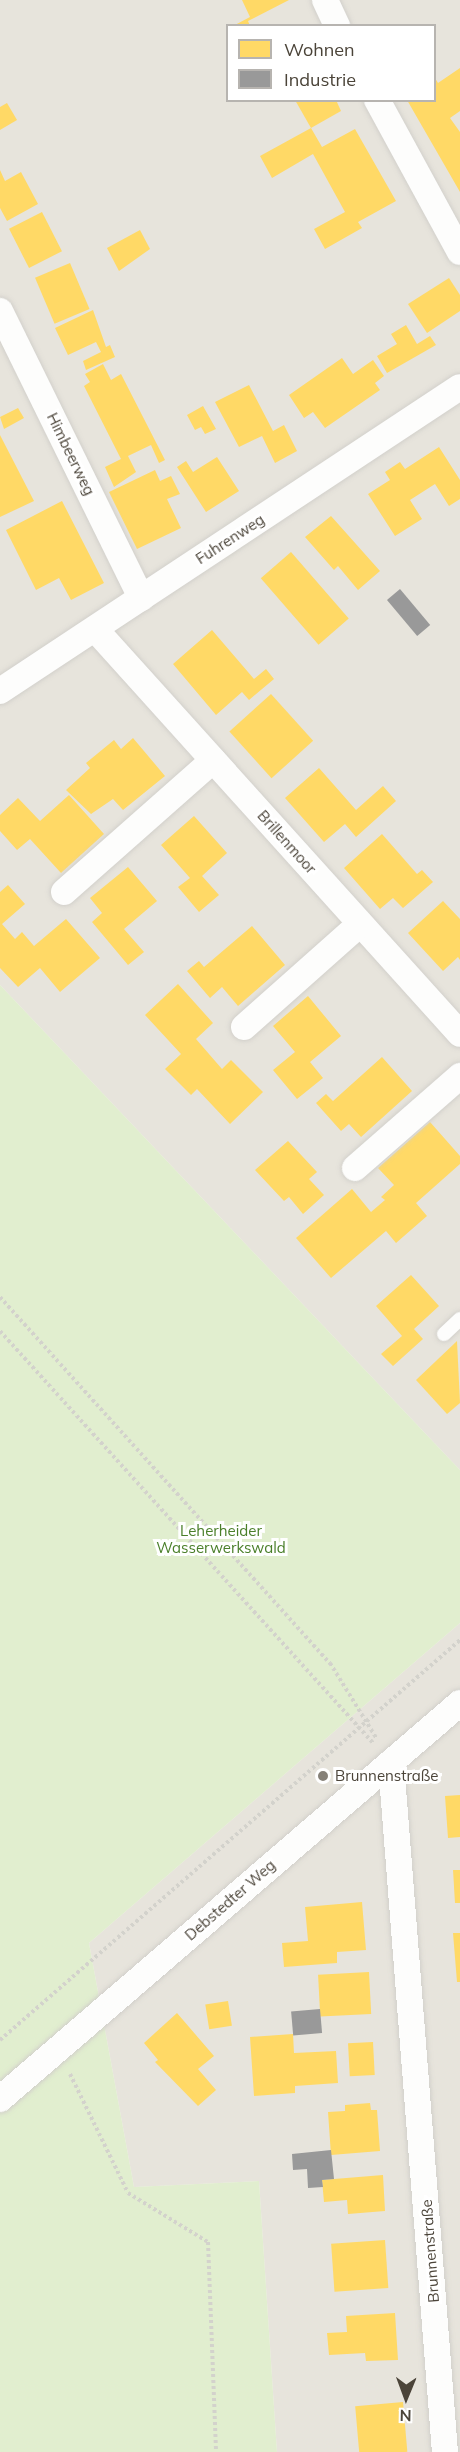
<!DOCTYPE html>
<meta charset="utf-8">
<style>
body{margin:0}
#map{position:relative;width:460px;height:2452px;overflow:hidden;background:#f4f2ee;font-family:Mulish,sans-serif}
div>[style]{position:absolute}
.residential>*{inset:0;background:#e7e4dc}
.green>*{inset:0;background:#e1eecf}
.homes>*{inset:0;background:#ffd966;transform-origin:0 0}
.industry>*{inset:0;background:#999;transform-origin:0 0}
.path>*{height:4px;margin-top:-2px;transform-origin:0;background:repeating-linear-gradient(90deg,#d3d2cc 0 3px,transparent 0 6px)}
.roads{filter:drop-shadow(0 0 2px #d2d0cb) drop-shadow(0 0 2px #d2d0cb)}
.lane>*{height:14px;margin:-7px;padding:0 7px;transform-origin:7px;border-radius:7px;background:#fdfdfc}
.street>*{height:26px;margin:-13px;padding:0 13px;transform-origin:13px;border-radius:13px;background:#fdfdfc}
.dots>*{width:16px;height:16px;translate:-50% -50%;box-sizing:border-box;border:3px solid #fff;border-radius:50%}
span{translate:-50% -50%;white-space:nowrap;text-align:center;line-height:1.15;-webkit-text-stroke:6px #fff;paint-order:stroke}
.street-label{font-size:15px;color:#4b4439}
.park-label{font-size:15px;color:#4a7f2a}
.poi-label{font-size:15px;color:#4b4439}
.left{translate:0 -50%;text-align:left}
.legend{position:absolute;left:226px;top:24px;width:210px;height:78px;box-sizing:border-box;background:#fff;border:2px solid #b7b4b0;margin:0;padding:8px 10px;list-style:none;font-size:18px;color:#4b4439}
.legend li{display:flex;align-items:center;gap:12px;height:30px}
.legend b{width:30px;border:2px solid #b7b4b0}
.north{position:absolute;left:376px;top:2368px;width:60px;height:60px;-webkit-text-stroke:4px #fff;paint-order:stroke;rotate:181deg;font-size:16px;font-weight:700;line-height:24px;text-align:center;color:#4b4439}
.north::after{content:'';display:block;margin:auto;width:21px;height:27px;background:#4b4439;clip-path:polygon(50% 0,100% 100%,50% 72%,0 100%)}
</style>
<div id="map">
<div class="residential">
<i style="clip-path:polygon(evenodd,0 0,460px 0,460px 1470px,0 985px,0 0,228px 26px,434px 26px,434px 100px,228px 100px,228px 26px)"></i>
<i style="clip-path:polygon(460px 1623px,460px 2452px,277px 2452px,259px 2181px,134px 2187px,89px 1943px)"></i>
</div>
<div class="green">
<i style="clip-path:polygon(0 985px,460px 1470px,460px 1623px,89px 1943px,134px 2187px,259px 2181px,277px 2452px,0 2452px)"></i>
</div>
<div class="homes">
<i style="clip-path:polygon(242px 0,289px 0,248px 21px,250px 26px,233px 26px,250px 17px)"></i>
<i style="clip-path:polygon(460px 68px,460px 111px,450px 118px,460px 132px,460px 192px,407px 100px,435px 100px,435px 78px,438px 83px)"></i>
<i style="clip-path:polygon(295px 100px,336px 100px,341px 111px,311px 128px)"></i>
<i style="clip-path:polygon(7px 103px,17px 120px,0 130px,0 107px)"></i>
<i style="clip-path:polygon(311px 128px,322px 147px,355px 129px,396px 201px,358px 222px,362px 228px,325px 249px,314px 229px,345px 212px,313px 154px,272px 178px,260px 156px)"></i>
<i style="clip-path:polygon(0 170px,5px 181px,21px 172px,38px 204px,7px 221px,0 208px)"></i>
<i style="left:42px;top:212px;width:44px;height:37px;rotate:63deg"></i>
<i style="clip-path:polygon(140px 230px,150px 249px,119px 271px,107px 248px)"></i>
<i style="left:70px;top:263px;width:50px;height:38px;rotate:67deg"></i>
<i style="clip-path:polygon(449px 278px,460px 295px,460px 311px,427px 333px,408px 304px)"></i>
<i style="clip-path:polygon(93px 310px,106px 347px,110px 345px,115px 357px,86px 370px,83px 361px,101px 352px,96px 342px,68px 355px,55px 328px)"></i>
<i style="clip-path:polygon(406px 325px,417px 344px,430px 336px,436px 345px,387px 373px,377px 356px,397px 344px,391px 334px)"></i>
<i style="clip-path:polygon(342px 358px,353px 374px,373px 360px,384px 376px,375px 383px,380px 390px,325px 428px,313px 412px,304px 418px,289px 395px)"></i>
<i style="clip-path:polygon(103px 364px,111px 380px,121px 374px,165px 460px,159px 463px,151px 445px,128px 456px,136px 472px,114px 487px,105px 467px,121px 459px,84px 386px,90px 382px,85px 374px)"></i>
<i style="clip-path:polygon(249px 385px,273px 431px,284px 425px,297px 451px,275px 463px,262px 436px,239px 447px,215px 402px)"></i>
<i style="clip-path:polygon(203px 406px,216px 429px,205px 434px,201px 427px,195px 430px,187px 415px)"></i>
<i style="clip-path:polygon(18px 408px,24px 418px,4px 429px,0 417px)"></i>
<i style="clip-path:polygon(0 435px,34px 501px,0 517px)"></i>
<i style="clip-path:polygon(439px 447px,460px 480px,460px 499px,449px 506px,435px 484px,410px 500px,422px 519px,395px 536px,368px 494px,390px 480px,385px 472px,400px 462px,405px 469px)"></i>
<i style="clip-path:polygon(217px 457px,239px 491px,206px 512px,177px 467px,186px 461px,193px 472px)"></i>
<i style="clip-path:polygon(155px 470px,160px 481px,171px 476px,180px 494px,167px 499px,181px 528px,137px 549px,109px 492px)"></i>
<i style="clip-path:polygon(62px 501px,104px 583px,71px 600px,59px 578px,36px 590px,6px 530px)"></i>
<i style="clip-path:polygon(331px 516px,380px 571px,358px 590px,338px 566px,334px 570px,305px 537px)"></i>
<i style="left:291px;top:552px;width:88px;height:40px;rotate:49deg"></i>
<i style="clip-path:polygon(212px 630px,254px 679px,266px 669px,274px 679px,249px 700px,242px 692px,216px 715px,173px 664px)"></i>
<i style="left:271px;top:694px;width:63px;height:56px;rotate:48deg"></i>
<i style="clip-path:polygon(133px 738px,165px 776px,123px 810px,113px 799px,91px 814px,66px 790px,90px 768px,86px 763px,114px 740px,121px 749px)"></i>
<i style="clip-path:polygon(319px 768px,356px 810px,383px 786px,396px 801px,356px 837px,345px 824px,324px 842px,285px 798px)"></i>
<i style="clip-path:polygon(69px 795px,104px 834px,61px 873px,30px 839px,17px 850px,0 831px,0 815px,18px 798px,40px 821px)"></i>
<i style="clip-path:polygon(194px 816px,227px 853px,202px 876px,219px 895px,199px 912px,178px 887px,190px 878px,161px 845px)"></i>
<i style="clip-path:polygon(382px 834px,417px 874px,422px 870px,433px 882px,403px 908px,393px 898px,380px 909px,344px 868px)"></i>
<i style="clip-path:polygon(128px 867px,157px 901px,124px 929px,144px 952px,128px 965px,92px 922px,102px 913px,90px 898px)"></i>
<i style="clip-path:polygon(8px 885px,25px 904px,2px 924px,15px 939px,22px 932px,34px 946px,66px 919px,100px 958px,60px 992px,40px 968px,18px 987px,0 968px,0 892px)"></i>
<i style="clip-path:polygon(443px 901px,460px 919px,460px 960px,458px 957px,443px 971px,408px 933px)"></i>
<i style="clip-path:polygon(252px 926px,285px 965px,238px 1006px,222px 987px,210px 998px,187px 971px,199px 961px,204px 967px)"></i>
<i style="clip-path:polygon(178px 984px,213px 1023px,196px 1039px,222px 1069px,231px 1060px,263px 1092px,230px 1124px,197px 1089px,191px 1095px,165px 1069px,181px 1054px,145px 1015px)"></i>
<i style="clip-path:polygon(308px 996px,341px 1036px,310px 1062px,323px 1078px,297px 1099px,273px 1070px,295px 1052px,273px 1026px)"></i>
<i style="clip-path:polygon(382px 1057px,412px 1091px,361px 1137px,349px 1124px,341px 1131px,316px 1103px,326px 1094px,333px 1101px)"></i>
<i style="clip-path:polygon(430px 1122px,460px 1156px,460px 1164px,416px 1203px,427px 1216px,396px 1243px,386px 1231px,331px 1278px,296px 1238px,352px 1189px,371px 1212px,385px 1200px,381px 1197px,394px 1185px,378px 1168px)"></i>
<i style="clip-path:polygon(288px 1141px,317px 1172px,309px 1179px,324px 1195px,303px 1214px,289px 1197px,284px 1201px,255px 1170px)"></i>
<i style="clip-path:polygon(411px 1275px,439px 1306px,414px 1329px,423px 1339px,393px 1366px,381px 1354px,402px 1336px,376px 1306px)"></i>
<i style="clip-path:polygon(457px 1341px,460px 1403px,447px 1414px,416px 1380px)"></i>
<i style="clip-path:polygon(460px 1795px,460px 1837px,448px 1838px,445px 1796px)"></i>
<i style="clip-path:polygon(453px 1870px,460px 1870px,460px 1903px,455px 1903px)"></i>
<i style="clip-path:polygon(362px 1902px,366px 1950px,337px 1952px,337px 1963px,284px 1967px,282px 1943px,308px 1941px,305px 1907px)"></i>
<i style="clip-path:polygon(453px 1933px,460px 1933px,460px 1982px,457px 1982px)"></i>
<i style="left:369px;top:1972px;width:42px;height:51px;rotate:87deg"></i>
<i style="left:228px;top:2001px;width:25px;height:23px;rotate:81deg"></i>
<i style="clip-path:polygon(177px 2013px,214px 2056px,198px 2069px,216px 2090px,198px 2106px,155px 2062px,158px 2060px,144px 2043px)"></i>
<i style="clip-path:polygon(293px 2034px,294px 2053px,336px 2051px,338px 2083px,295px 2086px,295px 2093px,254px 2096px,250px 2037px)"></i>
<i style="left:373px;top:2042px;width:33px;height:25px;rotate:87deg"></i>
<i style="clip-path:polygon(370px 2103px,371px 2110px,377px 2110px,380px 2151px,331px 2155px,328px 2112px,345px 2111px,345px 2105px)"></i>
<i style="clip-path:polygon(383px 2175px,385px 2211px,348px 2214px,347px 2200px,324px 2202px,322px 2180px)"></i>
<i style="left:385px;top:2240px;width:48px;height:54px;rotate:86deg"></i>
<i style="clip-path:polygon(395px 2313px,398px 2360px,366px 2361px,365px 2353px,329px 2355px,327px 2333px,347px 2332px,346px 2316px)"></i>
<i style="left:403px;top:2402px;width:50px;height:48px;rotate:85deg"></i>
</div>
<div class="industry">
<i style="left:400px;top:589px;width:47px;height:17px;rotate:50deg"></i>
<i style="left:320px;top:2009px;width:24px;height:29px;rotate:85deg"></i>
<i style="clip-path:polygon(331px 2150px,334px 2179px,322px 2180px,323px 2187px,308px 2188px,307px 2169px,293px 2170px,292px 2154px)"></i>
</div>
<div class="path">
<i style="left:0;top:1297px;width:493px;rotate:48deg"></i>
<i style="left:330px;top:1663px;width:89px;rotate:58.3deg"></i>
<i style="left:0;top:1331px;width:557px;rotate:47.84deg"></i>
<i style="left:0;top:2040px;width:610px;rotate:-41.01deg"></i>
<i style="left:70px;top:2074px;width:132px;rotate:64deg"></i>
<i style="left:128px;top:2193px;width:94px;rotate:31.5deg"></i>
<i style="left:208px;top:2242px;width:210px;rotate:87.8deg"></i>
</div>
<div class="roads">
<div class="lane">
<i style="left:444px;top:1334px;width:22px;rotate:-43deg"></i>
</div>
<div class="street">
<i style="left:325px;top:0;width:29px;rotate:65deg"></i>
<i style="left:377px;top:100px;width:173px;rotate:61.4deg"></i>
<i style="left:0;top:311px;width:320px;rotate:63.8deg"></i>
<i style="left:95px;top:629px;width:545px;rotate:47.97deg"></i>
<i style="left:0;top:691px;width:551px;rotate:-33.46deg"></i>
<i style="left:64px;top:892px;width:199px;rotate:-41.5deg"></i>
<i style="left:244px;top:1027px;width:155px;rotate:-41.6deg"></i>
<i style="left:355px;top:1168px;width:140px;rotate:-41.2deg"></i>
<i style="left:391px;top:1763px;width:691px;rotate:85.52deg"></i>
<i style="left:0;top:2099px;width:607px;rotate:-40.72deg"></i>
</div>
</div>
<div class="dots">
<i style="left:323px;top:1776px;background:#868178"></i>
</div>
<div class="street-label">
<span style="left:71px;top:454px;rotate:64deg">Himbeerweg</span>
<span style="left:230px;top:539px;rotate:-33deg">Fuhrenweg</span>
<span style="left:287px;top:842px;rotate:48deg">Brillenmoor</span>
<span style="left:230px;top:1900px;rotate:-41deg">Debstedter Weg</span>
<span style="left:430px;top:2251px;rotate:-94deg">Brunnenstraße</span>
</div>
<div class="park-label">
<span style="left:221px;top:1539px">Leherheider<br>Wasserwerkswald</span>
</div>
<div class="poi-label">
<span class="left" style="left:335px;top:1776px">Brunnenstraße</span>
</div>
<ul class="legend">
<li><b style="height:16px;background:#ffd966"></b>Wohnen</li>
<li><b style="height:16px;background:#999"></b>Industrie</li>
</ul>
<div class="north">N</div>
</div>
